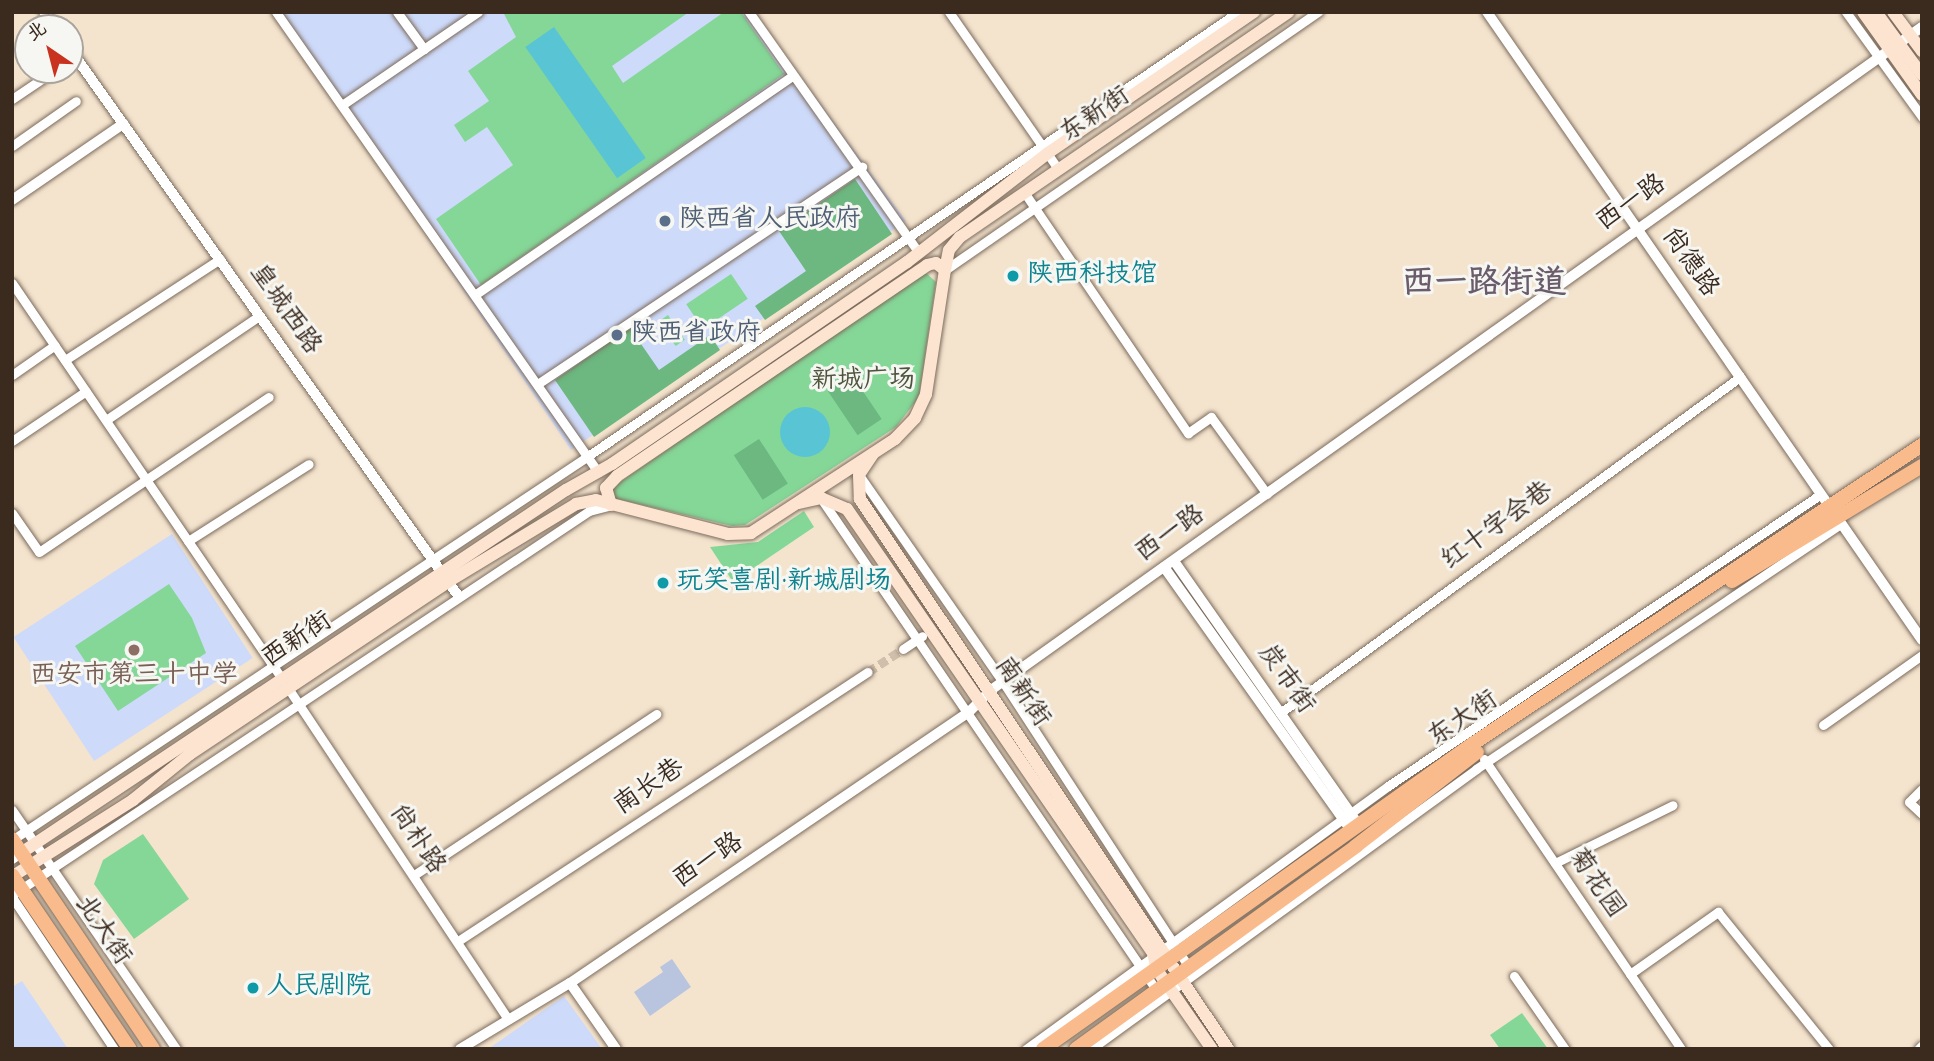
<!DOCTYPE html>
<meta charset="utf-8">
<style>
body{margin:0}
#map{position:relative;width:1934px;height:1061px;overflow:hidden;background:#f4e4ce;font-family:Dekko,"LXGW WenKai TC",sans-serif}
div>[style]{position:absolute}
.built>*{inset:0;background:#cedafa;transform-origin:0 0}
.industrial>*{inset:0;background:#b9c4de}
.green>*{inset:0;background:#85d798;transform-origin:0 0}
.forest>*{inset:0;background:#6cb880;transform-origin:0 0}
.water>*{inset:0;background:#59c4d4;transform-origin:0 0}
.round{border-radius:50%}
.minor-tunnel>*{height:9px;margin-top:-4.5px;transform-origin:0;background:repeating-linear-gradient(90deg,#cfbfab 0 9px,transparent 0 13.5px)}
.roads{filter:drop-shadow(0 0 2px #7c6b5c) drop-shadow(0 0 2px #7c6b5c)}
.minor>*{height:9px;margin:-4.5px;padding:0 4.5px;transform-origin:4.5px;border-radius:4.5px;background:#fff}
.tertiary>*{height:10px;margin:-5px;padding:0 5px;transform-origin:5px;border-radius:5px;background:#fff}
.secondary>*{height:12px;margin:-6px;padding:0 6px;transform-origin:6px;border-radius:6px;background:#fde4d1}
.primary>*{height:14px;margin:-7px;padding:0 7px;transform-origin:7px;border-radius:7px;background:#fabb8c}
.dots>*{width:19px;height:19px;translate:-50% -50%;box-sizing:border-box;border:4px solid #f6f6f2;border-radius:50%}
span{translate:-50% -50%;white-space:nowrap;text-align:center;line-height:1.15;-webkit-text-stroke:6px #f6f6f2;paint-order:stroke}
.street-label{font-size:26px;color:#3b2a1e}
.service-label{font-size:26px;color:#4e5e75}
.left{translate:0 -50%;text-align:left}
.culture-label{font-size:26px;color:#0d838f}
.park-label{font-size:26px;color:#4e553c}
.education-label{font-size:26px;color:#785e54}
.district-label{font-size:33px;color:#6a5c6a;font-weight:700}
.frame{position:absolute;inset:0;border:14px solid #3b2a1e;pointer-events:none}
.north{position:absolute;left:14px;top:14px;width:70px;height:70px;box-sizing:border-box;background:#f6f6f2;border:2px solid #aba49d;border-radius:50%;rotate:325deg;font-size:19px;font-weight:700;line-height:28px;text-align:center;color:#3b2a1e}
.north::after{content:'';display:block;margin:auto;width:24px;height:32px;background:#c8321e;clip-path:polygon(50% 0,100% 100%,50% 72%,0 100%)}
</style>
<div id="map">
<div class="built">
<i style="clip-path:polygon(276px 12px,753px 12px,906px 221px,571px 450px)"></i>
<i style="left:172px;top:534px;width:148px;height:189px;rotate:57deg"></i>
<i style="clip-path:polygon(22px 981px,68px 1049px,12px 1049px,12px 987px)"></i>
<i style="clip-path:polygon(564px 996px,602px 1049px,488px 1049px)"></i>
</div>
<div class="industrial">
<i style="clip-path:polygon(672px 959px,691px 987px,650px 1016px,634px 992px,663px 972px,660px 967px)"></i>
</div>
<div class="green">
<i style="clip-path:polygon(503px 12px,689px 12px,612px 66px,623px 83px,724px 12px,741px 12px,784px 74px,481px 285px,436px 219px,513px 165px,487px 127px,465px 142px,454px 125px,489px 101px,468px 71px,516px 37px)"></i>
<i style="clip-path:polygon(924px 271px,936px 282px,919px 397px,896px 427px,745px 525px,732px 526px,613px 498px,609px 490px)"></i>
<i style="left:731px;top:274px;width:30px;height:54px;rotate:56deg"></i>
<i style="left:668px;top:315px;width:30px;height:11px;rotate:56deg"></i>
<i style="clip-path:polygon(804px 511px,814px 527px,733px 582px,710px 547px,758px 542px)"></i>
<i style="clip-path:polygon(169px 584px,192px 618px,206px 653px,118px 711px,75px 646px)"></i>
<i style="clip-path:polygon(143px 834px,189px 899px,134px 939px,94px 884px,103px 860px)"></i>
<i style="clip-path:polygon(1522px 1013px,1548px 1049px,1500px 1049px,1490px 1035px)"></i>
</div>
<div class="forest">
<i style="clip-path:polygon(855px 179px,892px 234px,765px 320px,755px 306px,806px 271px,779px 231px)"></i>
<i style="clip-path:polygon(630px 328px,659px 370px,710px 335px,720px 350px,594px 437px,555px 380px)"></i>
<i style="left:852px;top:375px;width:53px;height:29px;rotate:56deg"></i>
<i style="left:759px;top:439px;width:53px;height:30px;rotate:57deg"></i>
</div>
<div class="water">
<i style="left:554px;top:27px;width:160px;height:35px;rotate:55deg"></i>
<i class="round" style="left:780px;top:407px;width:50px;height:50px"></i>
</div>
<div class="minor-tunnel">
<i style="left:868px;top:672px;width:42px;rotate:-33.3deg"></i>
</div>
<div class="roads">
<div class="minor">
<i style="left:276px;top:12px;width:562px;rotate:55.01deg"></i>
<i style="left:397px;top:12px;width:46px;rotate:53.9deg"></i>
<i style="left:749px;top:12px;width:295px;rotate:54.8deg"></i>
<i style="left:949px;top:12px;width:191px;rotate:55.2deg"></i>
<i style="left:1846px;top:12px;width:130px;rotate:54.1deg"></i>
<i style="left:12px;top:99px;width:52px;rotate:-34deg"></i>
<i style="left:342px;top:105px;width:165px;rotate:-34.4deg"></i>
<i style="left:12px;top:146px;width:78px;rotate:-35.1deg"></i>
<i style="left:1024px;top:192px;width:292px;rotate:55.8deg"></i>
<i style="left:1188px;top:433px;width:28px;rotate:-35deg"></i>
<i style="left:1211px;top:417px;width:95px;rotate:54deg"></i>
<i style="left:945px;top:270px;width:454px;rotate:-34.7deg"></i>
<i style="left:12px;top:283px;width:479px;rotate:55.7deg"></i>
<i style="left:476px;top:294px;width:384px;rotate:-34.6deg"></i>
<i style="left:65px;top:360px;width:185px;rotate:-33.1deg"></i>
<i style="left:12px;top:375px;width:52px;rotate:-34.9deg"></i>
<i style="left:539px;top:383px;width:389px;rotate:-33.8deg"></i>
<i style="left:106px;top:420px;width:185px;rotate:-34.2deg"></i>
<i style="left:12px;top:441px;width:89px;rotate:-34deg"></i>
<i style="left:859px;top:475px;width:252px;rotate:55.2deg"></i>
<i style="left:1003px;top:682px;width:343px;rotate:56.9deg"></i>
<i style="left:822px;top:500px;width:598px;rotate:55.7deg"></i>
<i style="left:12px;top:513px;width:47px;rotate:55.3deg"></i>
<i style="left:39px;top:552px;width:277px;rotate:-34deg"></i>
<i style="left:188px;top:541px;width:143px;rotate:-32.5deg"></i>
<i style="left:903px;top:649px;width:23px;rotate:-34deg"></i>
<i style="left:288px;top:688px;width:395px;rotate:56.4deg"></i>
<i style="left:1280px;top:713px;width:570px;rotate:-36.15deg"></i>
<i style="left:1823px;top:725px;width:121px;rotate:-35.3deg"></i>
<i style="left:1484px;top:759px;width:351px;rotate:55.8deg"></i>
<i style="left:1922px;top:789px;width:18px;rotate:135deg"></i>
<i style="left:1909px;top:802px;width:18px;rotate:43deg"></i>
<i style="left:12px;top:810px;width:290px;rotate:55.5deg"></i>
<i style="left:12px;top:840px;width:692px;rotate:-33.69deg"></i>
<i style="left:588px;top:456px;width:787px;rotate:-34.34deg"></i>
<i style="left:1555px;top:863px;width:131px;rotate:-26.2deg"></i>
<i style="left:414px;top:875px;width:291px;rotate:-33.6deg"></i>
<i style="left:12px;top:895px;width:693px;rotate:-33.64deg"></i>
<i style="left:589px;top:511px;width:23px;rotate:-15deg"></i>
<i style="left:12px;top:897px;width:183px;rotate:56.1deg"></i>
<i style="left:458px;top:941px;width:490px;rotate:-33.3deg"></i>
<i style="left:1630px;top:974px;width:108px;rotate:-35.2deg"></i>
<i style="left:1718px;top:912px;width:176px;rotate:51deg"></i>
<i style="left:1514px;top:976px;width:89px;rotate:55.1deg"></i>
<i style="left:1026px;top:1049px;width:447px;rotate:-36deg"></i>
<i style="left:1388px;top:786px;width:522px;rotate:-33.99deg"></i>
<i style="left:1091px;top:1049px;width:476px;rotate:-36deg"></i>
<i style="left:1476px;top:769px;width:440px;rotate:-33.9deg"></i>
</div>
<div class="tertiary">
<i style="left:44px;top:12px;width:19px;rotate:55deg"></i>
<i style="left:1487px;top:12px;width:764px;rotate:55.29deg"></i>
<i style="left:70px;top:49px;width:672px;rotate:54.63deg"></i>
<i style="left:12px;top:200px;width:135px;rotate:-34.4deg"></i>
<i style="left:1174px;top:561px;width:322px;rotate:55deg"></i>
<i style="left:1164px;top:567px;width:323px;rotate:54.6deg"></i>
<i style="left:12px;top:859px;width:11px;rotate:-34deg"></i>
<i style="left:570px;top:983px;width:80px;rotate:55.1deg"></i>
<i style="left:460px;top:1049px;width:128px;rotate:-31deg"></i>
<i style="left:570px;top:983px;width:482px;rotate:-34.2deg"></i>
<i style="left:969px;top:712px;width:31px;rotate:-45deg"></i>
<i style="left:991px;top:690px;width:1143px;rotate:-35.46deg"></i>
<i style="left:1920px;top:1049px;width:3px;rotate:-45deg"></i>
</div>
<div class="secondary">
<i style="left:1863px;top:12px;width:102px;rotate:54.6deg"></i>
<i style="left:1876px;top:12px;width:78px;rotate:53.9deg"></i>
<i style="left:1893px;top:12px;width:49px;rotate:53.4deg"></i>
<i style="left:873px;top:454px;width:25px;rotate:124deg"></i>
<i style="left:859px;top:475px;width:24px;rotate:88deg"></i>
<i style="left:860px;top:499px;width:662px;rotate:56.21deg"></i>
<i style="left:799px;top:503px;width:23px;rotate:-13deg"></i>
<i style="left:821px;top:498px;width:28px;rotate:23deg"></i>
<i style="left:847px;top:509px;width:539px;rotate:55.43deg"></i>
<i style="left:1153px;top:953px;width:17px;rotate:77deg"></i>
<i style="left:1157px;top:970px;width:96px;rotate:55.2deg"></i>
<i style="left:611px;top:505px;width:18px;rotate:-106deg"></i>
<i style="left:606px;top:488px;width:16px;rotate:-47deg"></i>
<i style="left:617px;top:476px;width:375px;rotate:-34.2deg"></i>
<i style="left:927px;top:265px;width:9px;rotate:-13deg"></i>
<i style="left:936px;top:263px;width:11px;rotate:38deg"></i>
<i style="left:21px;top:853px;width:655px;rotate:-33.67deg"></i>
<i style="left:566px;top:490px;width:53px;rotate:-29.5deg"></i>
<i style="left:612px;top:464px;width:358px;rotate:-34.4deg"></i>
<i style="left:907px;top:262px;width:178px;rotate:-37.7deg"></i>
<i style="left:1048px;top:153px;width:250px;rotate:-34.4deg"></i>
<i style="left:13px;top:876px;width:142px;rotate:-32.3deg"></i>
<i style="left:133px;top:800px;width:73px;rotate:-38.9deg"></i>
<i style="left:190px;top:754px;width:311px;rotate:-33.7deg"></i>
<i style="left:449px;top:581px;width:149px;rotate:-31.2deg"></i>
<i style="left:576px;top:504px;width:20px;rotate:-11deg"></i>
<i style="left:596px;top:500px;width:136px;rotate:14.4deg"></i>
<i style="left:728px;top:534px;width:23px;rotate:-2deg"></i>
<i style="left:751px;top:533px;width:172px;rotate:-33.1deg"></i>
<i style="left:895px;top:439px;width:29px;rotate:-46deg"></i>
<i style="left:915px;top:418px;width:26px;rotate:-65deg"></i>
<i style="left:926px;top:394px;width:125px;rotate:-81.3deg"></i>
<i style="left:945px;top:270px;width:20px;rotate:-79deg"></i>
<i style="left:949px;top:250px;width:17px;rotate:-50deg"></i>
<i style="left:960px;top:237px;width:398px;rotate:-34.4deg"></i>
</div>
<div class="primary">
<i style="left:1732px;top:581px;width:222px;rotate:-31.2deg"></i>
<i style="left:12px;top:839px;width:253px;rotate:56.1deg"></i>
<i style="left:12px;top:875px;width:210px;rotate:55.9deg"></i>
<i style="left:1043px;top:1049px;width:529px;rotate:-35.37deg"></i>
<i style="left:1474px;top:743px;width:538px;rotate:-33.63deg"></i>
<i style="left:1076px;top:1049px;width:346px;rotate:-35.9deg"></i>
<i style="left:1356px;top:846px;width:153px;rotate:-37.8deg"></i>
</div>
</div>
<div class="dots">
<i style="left:665px;top:221px;background:#5c6f8a"></i>
<i style="left:1013px;top:276px;background:#0f9aa8"></i>
<i style="left:617px;top:335px;background:#5c6f8a"></i>
<i style="left:663px;top:583px;background:#0f9aa8"></i>
<i style="left:134px;top:650px;background:#8d6e63"></i>
<i style="left:253px;top:988px;background:#0f9aa8"></i>
</div>
<div class="street-label">
<span style="left:1096px;top:116px;rotate:-34deg">东新街</span>
<span style="left:1632px;top:204px;rotate:-35deg">西一路</span>
<span style="left:1689px;top:263px;rotate:55deg">尚德路</span>
<span style="left:284px;top:310px;rotate:55deg">皇城西路</span>
<span style="left:1498px;top:527px;rotate:-36deg">红十字会巷</span>
<span style="left:1171px;top:535px;rotate:-35deg">西一路</span>
<span style="left:298px;top:641px;rotate:-34deg">西新街</span>
<span style="left:1285px;top:680px;rotate:55deg">炭市街</span>
<span style="left:1021px;top:693px;rotate:56deg">南新街</span>
<span style="left:1464px;top:720px;rotate:-34deg">东大街</span>
<span style="left:650px;top:788px;rotate:-34deg">南长巷</span>
<span style="left:416px;top:840px;rotate:56deg">尚朴路</span>
<span style="left:709px;top:862px;rotate:-34deg">西一路</span>
<span style="left:1595px;top:884px;rotate:56deg">菊花园</span>
<span style="left:102px;top:931px;rotate:56deg">北大街</span>
</div>
<div class="service-label">
<span class="left" style="left:679px;top:221px">陕西省人民政府</span>
<span class="left" style="left:631px;top:335px">陕西省政府</span>
</div>
<div class="culture-label">
<span class="left" style="left:1027px;top:276px">陕西科技馆</span>
<span class="left" style="left:677px;top:583px">玩笑喜剧·新城剧场</span>
<span class="left" style="left:267px;top:988px">人民剧院</span>
</div>
<div class="park-label">
<span style="left:863px;top:382px">新城广场</span>
</div>
<div class="education-label">
<span style="left:134px;top:677px">西安市第三十中学</span>
</div>
<div class="district-label">
<span style="left:1484px;top:286px">西一路街道</span>
</div>
<div class="frame"></div>
<div class="north">北</div>
</div>
